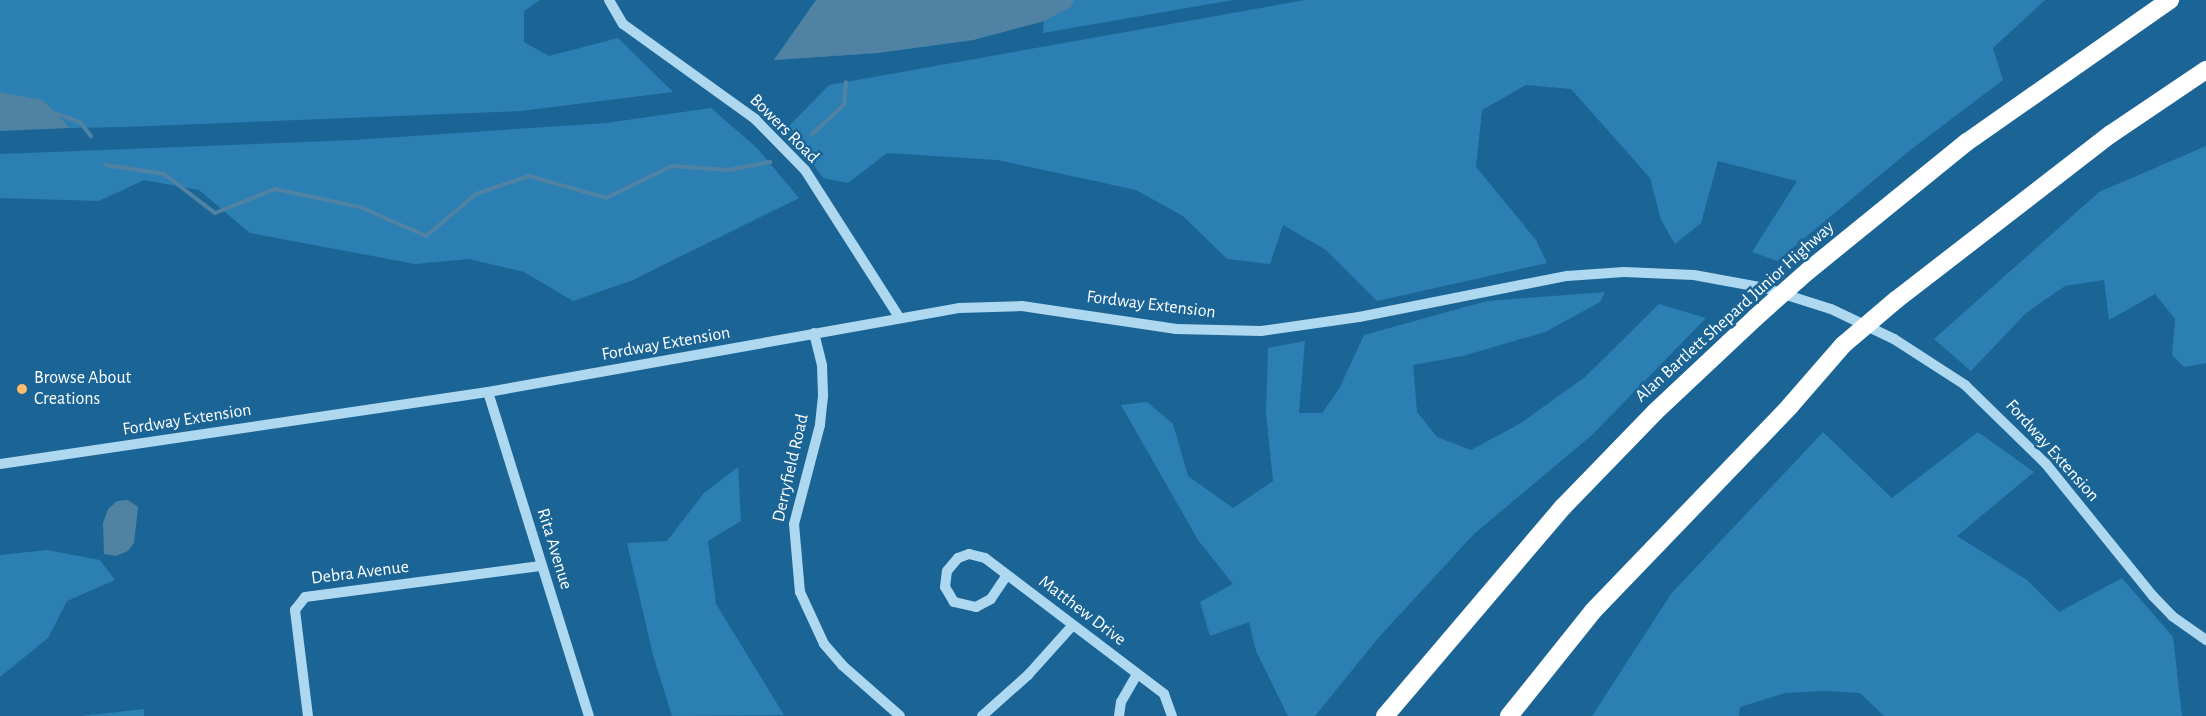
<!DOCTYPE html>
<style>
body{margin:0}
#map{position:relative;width:2206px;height:716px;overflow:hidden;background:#1b6596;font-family:"Alegreya Sans",sans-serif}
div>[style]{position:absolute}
.green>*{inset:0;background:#2b7fb2}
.water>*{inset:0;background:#4f82a3}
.stream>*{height:4px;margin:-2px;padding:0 2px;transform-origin:2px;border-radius:2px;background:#4f82a3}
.minor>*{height:10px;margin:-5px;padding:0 5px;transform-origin:5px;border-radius:5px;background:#aed7f0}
.highway>*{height:18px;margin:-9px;padding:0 9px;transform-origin:9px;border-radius:9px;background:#fff}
.highway-bridge>*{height:18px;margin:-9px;padding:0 9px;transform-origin:9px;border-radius:9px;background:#fff}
.dots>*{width:16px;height:16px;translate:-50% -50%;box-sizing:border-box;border:3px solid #1b6596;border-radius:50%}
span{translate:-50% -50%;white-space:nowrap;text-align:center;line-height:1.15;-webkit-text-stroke:5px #1b6596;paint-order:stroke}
.street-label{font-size:18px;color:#fff}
.poi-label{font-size:18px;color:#fff}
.left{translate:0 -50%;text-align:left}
</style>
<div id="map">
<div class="green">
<i style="clip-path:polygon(0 0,540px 0,524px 11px,524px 42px,549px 56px,618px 38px,673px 92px,521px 111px,125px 127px,70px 128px,61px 119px,0 121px)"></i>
<i style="clip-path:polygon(816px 0,1233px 0,1043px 33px,1044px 21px,973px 40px,877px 53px,774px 60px)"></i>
<i style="clip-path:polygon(1305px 0,2045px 0,1993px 48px,2003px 80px,1909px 151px,1777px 261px,1752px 252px,1797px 181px,1718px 161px,1701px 223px,1675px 244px,1661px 220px,1650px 178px,1571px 89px,1526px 85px,1482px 110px,1476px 167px,1536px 240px,1547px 263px,1377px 301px,1326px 250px,1283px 225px,1270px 264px,1227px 259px,1183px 216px,1136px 190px,997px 160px,887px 153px,848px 183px,823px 178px,787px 128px,829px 85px)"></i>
<i style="clip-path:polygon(711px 108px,757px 148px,799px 198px,633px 280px,573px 301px,524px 272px,469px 259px,415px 264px,250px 233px,199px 190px,144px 180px,99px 201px,0 198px,0 154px,354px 140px,606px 123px)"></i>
<i style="clip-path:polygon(2206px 146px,2206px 363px,2184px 367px,2172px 355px,2175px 319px,2155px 294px,2109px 320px,2104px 280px,2065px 286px,2026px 313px,1971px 371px,1934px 339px,2099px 192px)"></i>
<i style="clip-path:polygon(1605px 292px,1600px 302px,1545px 332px,1463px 356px,1413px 365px,1417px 412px,1437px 437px,1471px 450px,1521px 423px,1585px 377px,1659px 304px,1706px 318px,1592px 435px,1474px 534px,1379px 637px,1315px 716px,1288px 716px,1256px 651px,1249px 622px,1210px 636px,1200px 602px,1233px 584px,1198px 540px,1121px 405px,1147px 402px,1173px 424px,1188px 476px,1233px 508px,1273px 481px,1266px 413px,1268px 348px,1305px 341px,1299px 413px,1322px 413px,1339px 389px,1364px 335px,1487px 301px)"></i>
<i style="clip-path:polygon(1823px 432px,1892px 498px,1978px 432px,2034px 472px,1957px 536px,2027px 580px,2059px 612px,2122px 578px,2173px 637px,2182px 716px,1884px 716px,1860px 693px,1824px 691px,1785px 693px,1740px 707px,1739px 716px,1592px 716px,1671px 594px)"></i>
<i style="clip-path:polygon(738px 467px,741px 521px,708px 541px,716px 604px,784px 715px,672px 716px,653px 655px,627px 543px,667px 541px,704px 493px)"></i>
<i style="clip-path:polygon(47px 550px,100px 560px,115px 580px,67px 601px,48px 638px,0 677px,0 555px)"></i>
<i style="clip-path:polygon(144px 709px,144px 716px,82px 716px)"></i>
</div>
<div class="water">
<i style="clip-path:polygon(816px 0,1074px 0,1071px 7px,1044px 21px,973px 40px,877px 53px,774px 60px)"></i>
<i style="clip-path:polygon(0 92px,43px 100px,70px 128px,0 131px)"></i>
<i style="clip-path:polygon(128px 500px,138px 507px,134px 543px,128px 551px,116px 556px,104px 554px,103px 523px,108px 509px,117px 501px)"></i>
</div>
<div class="stream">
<i style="left:52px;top:112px;width:30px;rotate:20deg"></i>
<i style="left:80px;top:122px;width:18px;rotate:52deg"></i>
<i style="left:811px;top:135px;width:45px;rotate:-42.3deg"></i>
<i style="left:844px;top:105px;width:23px;rotate:-85deg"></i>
<i style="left:106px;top:165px;width:59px;rotate:8.8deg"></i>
<i style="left:164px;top:174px;width:64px;rotate:37.4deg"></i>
<i style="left:215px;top:213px;width:65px;rotate:-21.8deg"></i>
<i style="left:275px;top:189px;width:87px;rotate:12deg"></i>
<i style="left:360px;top:207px;width:72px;rotate:23.7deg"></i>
<i style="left:426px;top:236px;width:65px;rotate:-40deg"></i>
<i style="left:476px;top:194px;width:56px;rotate:-18.8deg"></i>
<i style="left:529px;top:176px;width:80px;rotate:15.9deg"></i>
<i style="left:606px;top:198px;width:73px;rotate:-25.9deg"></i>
<i style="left:672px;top:166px;width:56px;rotate:4.1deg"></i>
<i style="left:728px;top:170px;width:43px;rotate:-10.8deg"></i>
</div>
<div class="minor">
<i style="left:609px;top:0;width:28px;rotate:60deg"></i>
<i style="left:623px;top:24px;width:163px;rotate:35.7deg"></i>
<i style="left:755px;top:119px;width:71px;rotate:45.6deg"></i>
<i style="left:805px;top:170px;width:174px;rotate:57.4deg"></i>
<i style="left:814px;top:333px;width:34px;rotate:76deg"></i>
<i style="left:822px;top:366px;width:30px;rotate:88deg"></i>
<i style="left:823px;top:396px;width:29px;rotate:96deg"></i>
<i style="left:820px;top:425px;width:102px;rotate:104.7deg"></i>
<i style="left:794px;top:524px;width:68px;rotate:85deg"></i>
<i style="left:800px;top:592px;width:57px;rotate:65.2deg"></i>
<i style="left:824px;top:644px;width:28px;rotate:49deg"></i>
<i style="left:842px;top:665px;width:77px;rotate:41.3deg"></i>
<i style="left:488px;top:392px;width:339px;rotate:72.7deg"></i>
<i style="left:0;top:464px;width:493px;rotate:-8.4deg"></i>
<i style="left:488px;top:392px;width:478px;rotate:-10.1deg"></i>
<i style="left:959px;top:308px;width:63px;rotate:-1.8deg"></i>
<i style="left:1022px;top:306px;width:156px;rotate:8.5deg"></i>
<i style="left:1176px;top:329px;width:85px;rotate:1.3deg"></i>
<i style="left:1261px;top:331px;width:99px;rotate:-8.1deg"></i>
<i style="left:1359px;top:317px;width:212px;rotate:-11.2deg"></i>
<i style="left:1567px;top:276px;width:57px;rotate:-4deg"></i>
<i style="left:1624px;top:272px;width:70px;rotate:2.5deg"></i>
<i style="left:1694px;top:275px;width:72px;rotate:10.4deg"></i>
<i style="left:1765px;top:288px;width:69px;rotate:17.7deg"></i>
<i style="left:1831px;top:309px;width:70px;rotate:25.5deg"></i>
<i style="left:1894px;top:339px;width:85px;rotate:32.9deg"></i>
<i style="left:1965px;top:385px;width:113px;rotate:44.3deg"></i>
<i style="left:2046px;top:464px;width:170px;rotate:51deg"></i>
<i style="left:2153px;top:596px;width:28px;rotate:46deg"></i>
<i style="left:2172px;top:616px;width:42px;rotate:35.2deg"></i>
<i style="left:1007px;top:575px;width:29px;rotate:124deg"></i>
<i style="left:991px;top:599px;width:17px;rotate:152deg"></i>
<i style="left:976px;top:607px;width:23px;rotate:-167deg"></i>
<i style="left:954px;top:602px;width:17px;rotate:-121deg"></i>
<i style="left:945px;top:587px;width:16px;rotate:-83deg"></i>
<i style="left:947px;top:571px;width:17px;rotate:-50deg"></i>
<i style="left:958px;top:558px;width:12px;rotate:-20deg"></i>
<i style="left:969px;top:554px;width:16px;rotate:14deg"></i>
<i style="left:985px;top:558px;width:225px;rotate:37.2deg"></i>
<i style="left:1164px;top:694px;width:23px;rotate:70deg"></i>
<i style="left:308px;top:716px;width:107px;rotate:-97deg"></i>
<i style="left:295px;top:610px;width:16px;rotate:-52deg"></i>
<i style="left:305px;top:597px;width:239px;rotate:-7.5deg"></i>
<i style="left:982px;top:716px;width:62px;rotate:-41.7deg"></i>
<i style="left:1028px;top:675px;width:67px;rotate:-48deg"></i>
<i style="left:1119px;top:716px;width:14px;rotate:-82deg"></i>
<i style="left:1121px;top:702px;width:32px;rotate:-60deg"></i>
</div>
<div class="highway">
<i style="left:1808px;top:271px;width:205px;rotate:-39.1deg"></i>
<i style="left:1967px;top:142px;width:248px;rotate:-35deg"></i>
<i style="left:1896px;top:300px;width:272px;rotate:-37.7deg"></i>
<i style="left:2111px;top:134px;width:115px;rotate:-34deg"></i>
<i style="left:1385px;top:716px;width:275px;rotate:-49.6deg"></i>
<i style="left:1563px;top:507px;width:132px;rotate:-45.9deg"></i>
<i style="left:1655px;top:412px;width:137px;rotate:-43.2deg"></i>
<i style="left:1509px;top:716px;width:134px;rotate:-51.3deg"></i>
<i style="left:1593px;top:611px;width:284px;rotate:-46.1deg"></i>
<i style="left:1790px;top:406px;width:81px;rotate:-49deg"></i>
</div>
<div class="highway-bridge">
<i style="left:1755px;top:318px;width:71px;rotate:-41.6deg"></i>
<i style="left:1843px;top:345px;width:70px;rotate:-40.3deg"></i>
</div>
<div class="dots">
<i style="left:22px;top:389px;background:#ffbc6d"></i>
</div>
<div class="street-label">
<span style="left:784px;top:129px;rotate:45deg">Bowers Road</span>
<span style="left:1151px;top:305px;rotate:7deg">Fordway Extension</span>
<span style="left:1735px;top:312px;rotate:-42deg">Alan Bartlett Shepard Junior Highway</span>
<span style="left:666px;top:344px;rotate:-10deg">Fordway Extension</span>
<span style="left:187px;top:420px;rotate:-9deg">Fordway Extension</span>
<span style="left:2052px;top:451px;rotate:48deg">Fordway Extension</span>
<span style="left:791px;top:468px;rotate:-77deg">Derryfield Road</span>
<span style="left:554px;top:549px;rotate:73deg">Rita Avenue</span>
<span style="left:360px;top:573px;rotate:-7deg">Debra Avenue</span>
<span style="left:1082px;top:611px;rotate:37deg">Matthew Drive</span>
</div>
<div class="poi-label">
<span class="left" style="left:34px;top:389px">Browse About<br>Creations</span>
</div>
</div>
